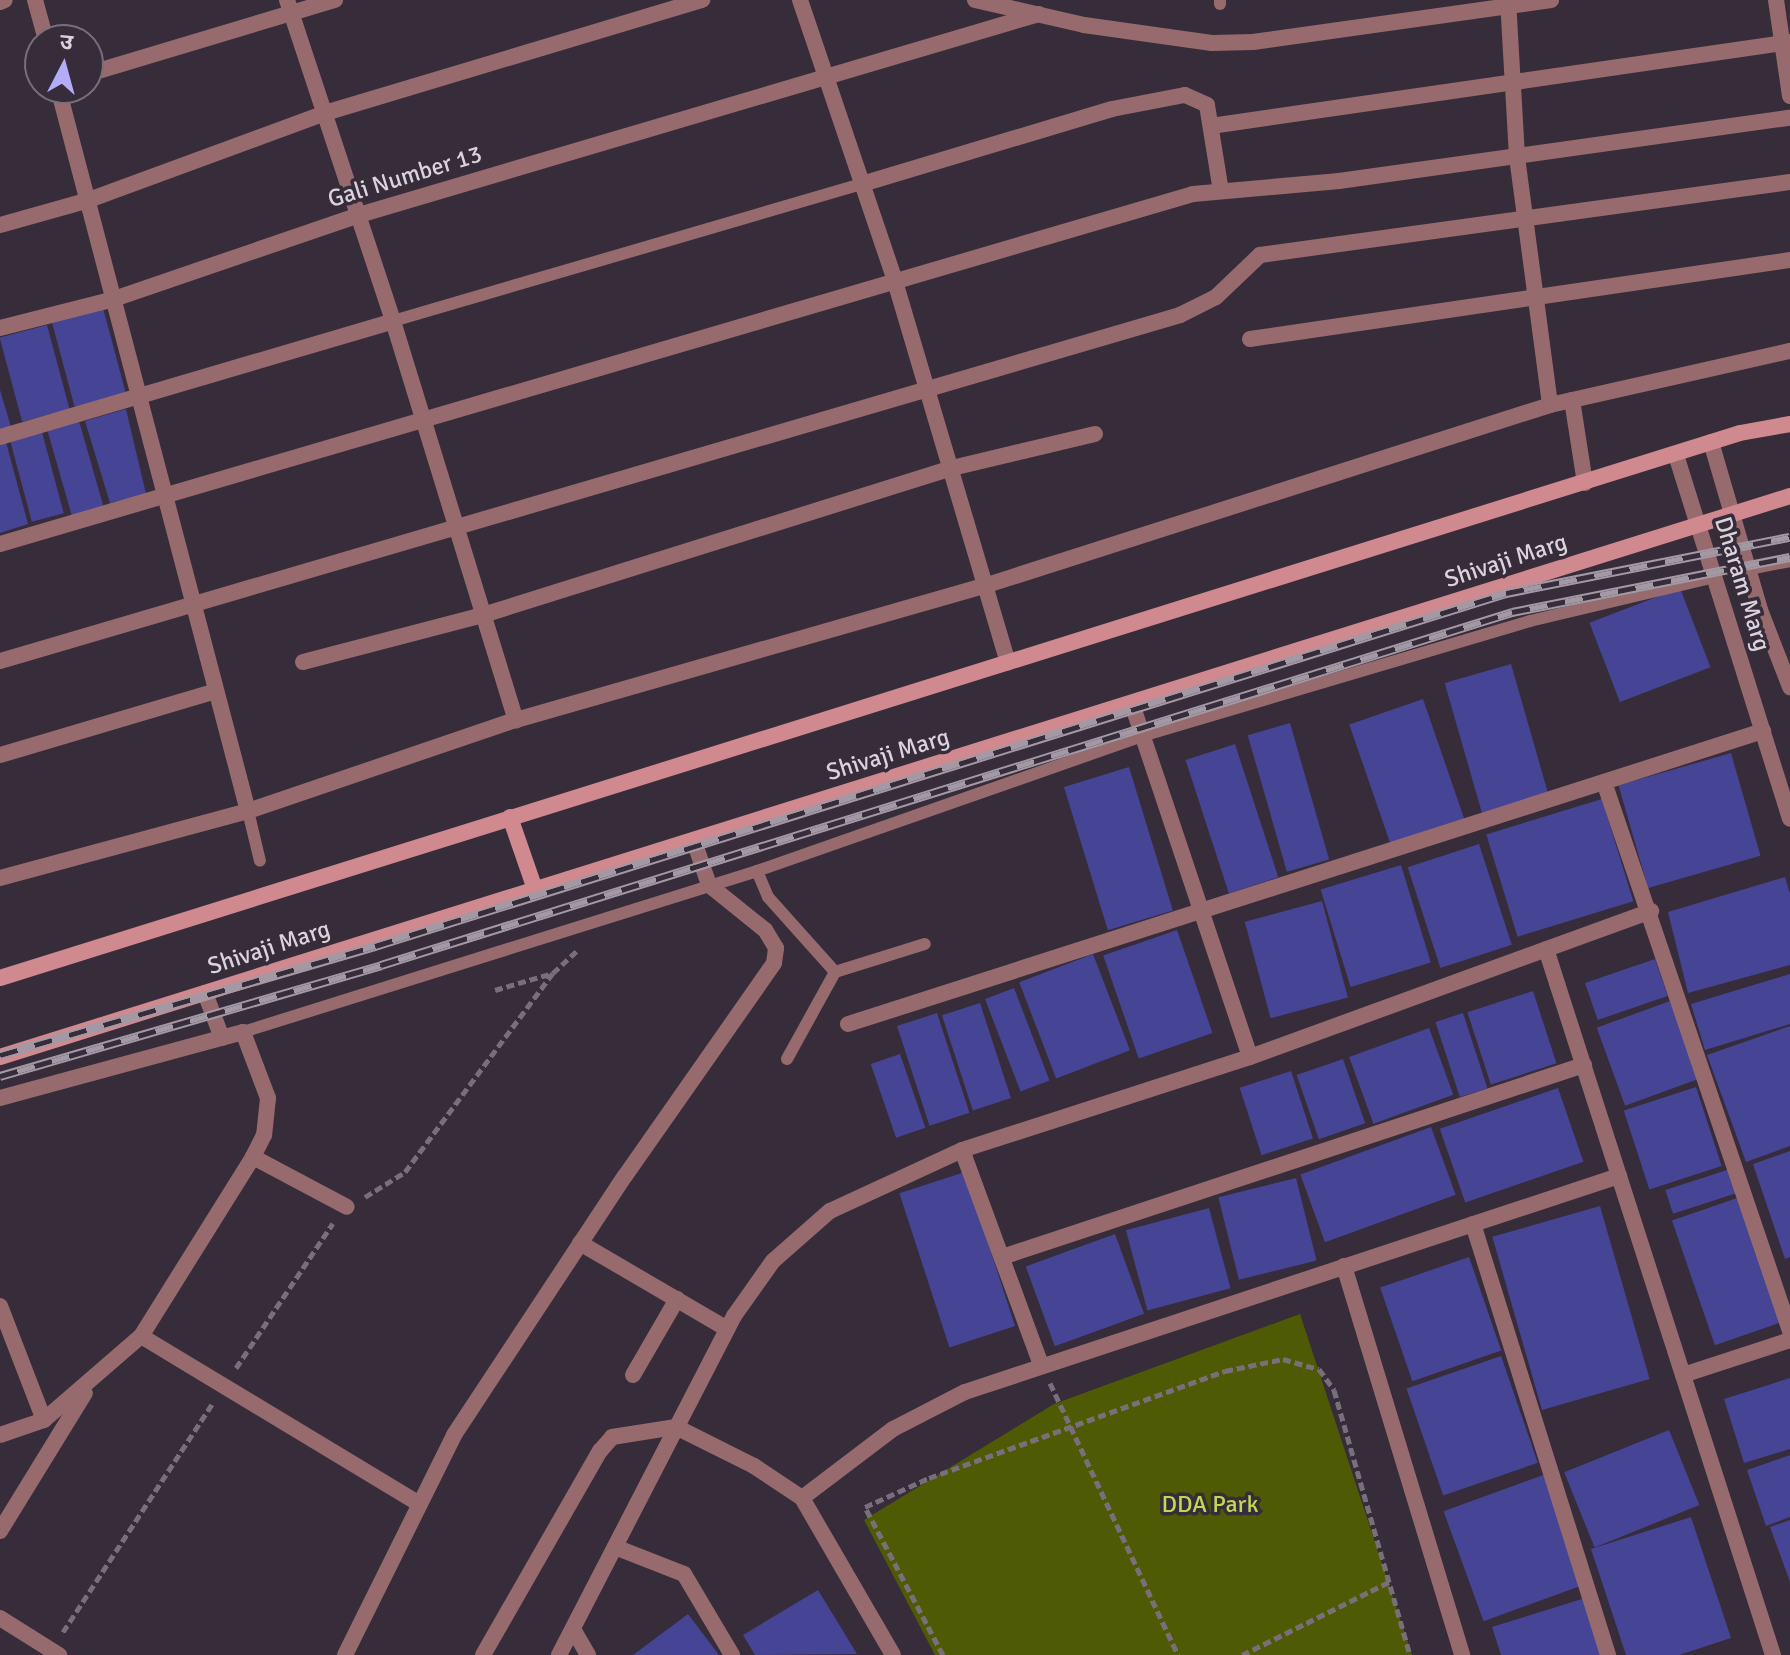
<!DOCTYPE html>
<meta charset="utf-8">
<style>
body{margin:0}
#map{position:relative;width:1790px;height:1655px;overflow:hidden;background:#372c3a;font-family:Signika,"Noto Sans Devanagari",sans-serif}
div>[style]{position:absolute}
.green>*{inset:0;background:#4f5b04}
.building>*{inset:0;background:#464495;transform-origin:0 0}
.path>*{height:5px;margin-top:-2.5px;transform-origin:0;background:repeating-linear-gradient(90deg,#796f7b 0 8px,transparent 0 12px)}
.service>*{height:12px;margin:-6px;padding:0 6px;transform-origin:6px;border-radius:6px;background:#976a6d}
.minor>*{height:16px;margin:-8px;padding:0 8px;transform-origin:8px;border-radius:8px;background:#976a6d}
.tertiary>*{height:16px;margin:-8px;padding:0 8px;transform-origin:8px;border-radius:8px;background:#976a6d}
.secondary>*{height:16px;margin:-8px;padding:0 8px;transform-origin:8px;border-radius:8px;background:#d0898e}
.rail>*{height:9px;margin-top:-4.5px;transform-origin:0;background:repeating-linear-gradient(90deg,#372c3a 0 18px,#a299a4 0 36px);box-sizing:border-box;border-block:2px solid #a299a4}
span{translate:-50% -50%;white-space:nowrap;text-align:center;line-height:1.15;-webkit-text-stroke:7px #372c3a;paint-order:stroke}
.street-label{font-size:24px;color:#dad3dc}
.park-label{font-size:24px;color:#c1d853}
.north{position:absolute;left:24px;top:24px;width:80px;height:80px;box-sizing:border-box;background:#372c3a;border:2px solid #786f7b;border-radius:50%;rotate:6deg;font-size:22px;font-weight:700;line-height:32px;text-align:center;color:#dad3dc}
.north::after{content:'';display:block;margin:auto;width:28px;height:36px;background:#b3adf9;clip-path:polygon(50% 0,100% 100%,50% 72%,0 100%)}
</style>
<div id="map">
<div class="green">
<i style="clip-path:polygon(1300px 1314px,1412px 1655px,935px 1655px,864px 1520px,1054px 1404px)"></i>
</div>
<div class="building">
<i style="left:103px;top:308px;width:88px;height:53px;rotate:75deg"></i>
<i style="left:47px;top:325px;width:87px;height:49px;rotate:75deg"></i>
<i style="clip-path:polygon(0 390px,11px 427px,0 430px)"></i>
<i style="clip-path:polygon(126px 409px,146px 494px,110px 503px,85px 421px)"></i>
<i style="left:79px;top:421px;width:91px;height:33px;rotate:74deg"></i>
<i style="left:42px;top:432px;width:84px;height:33px;rotate:75deg"></i>
<i style="clip-path:polygon(6px 442px,28px 524px,0 533px,0 444px)"></i>
<i style="left:1680px;top:588px;width:85px;height:97px;rotate:69deg"></i>
<i style="left:1511px;top:664px;width:135px;height:69px;rotate:74deg"></i>
<i style="left:1423px;top:699px;width:129px;height:78px;rotate:71deg"></i>
<i style="left:1290px;top:723px;width:142px;height:44px;rotate:74deg"></i>
<i style="left:1235px;top:744px;width:140px;height:52px;rotate:72deg"></i>
<i style="left:1731px;top:753px;width:107px;height:117px;rotate:74deg"></i>
<i style="left:1129px;top:767px;width:150px;height:68px;rotate:73deg"></i>
<i style="left:1602px;top:799px;width:107px;height:121px;rotate:73deg"></i>
<i style="left:1479px;top:844px;width:106px;height:75px;rotate:72deg"></i>
<i style="left:1401px;top:865px;width:102px;height:84px;rotate:73deg"></i>
<i style="clip-path:polygon(1785px 877px,1790px 894px,1790px 965px,1688px 993px,1668px 912px)"></i>
<i style="left:1322px;top:901px;width:100px;height:80px;rotate:75deg"></i>
<i style="left:1177px;top:930px;width:109px;height:78px;rotate:71deg"></i>
<i style="left:1093px;top:954px;width:103px;height:79px;rotate:69deg"></i>
<i style="left:1655px;top:959px;width:39px;height:74px;rotate:71deg"></i>
<i style="clip-path:polygon(1790px 974px,1790px 1024px,1705px 1050px,1691px 1004px)"></i>
<i style="left:1014px;top:988px;width:99px;height:31px;rotate:69deg"></i>
<i style="left:1533px;top:991px;width:76px;height:69px;rotate:72deg"></i>
<i style="left:1670px;top:1001px;width:83px;height:78px;rotate:70deg"></i>
<i style="left:980px;top:1003px;width:100px;height:40px;rotate:72deg"></i>
<i style="left:937px;top:1013px;width:105px;height:42px;rotate:72deg"></i>
<i style="left:1463px;top:1013px;width:79px;height:29px;rotate:72deg"></i>
<i style="clip-path:polygon(1790px 1026px,1790px 1146px,1746px 1162px,1707px 1055px)"></i>
<i style="left:1429px;top:1028px;width:71px;height:85px;rotate:70deg"></i>
<i style="left:900px;top:1054px;width:78px;height:31px;rotate:71deg"></i>
<i style="left:1343px;top:1059px;width:68px;height:49px;rotate:71deg"></i>
<i style="left:1291px;top:1071px;width:71px;height:54px;rotate:72deg"></i>
<i style="left:1696px;top:1087px;width:83px;height:76px;rotate:72deg"></i>
<i style="left:1558px;top:1088px;width:78px;height:125px;rotate:71deg"></i>
<i style="left:1431px;top:1127px;width:72px;height:139px;rotate:70deg"></i>
<i style="clip-path:polygon(1790px 1151px,1790px 1257px,1785px 1259px,1753px 1164px)"></i>
<i style="left:1730px;top:1169px;width:25px;height:68px;rotate:72deg"></i>
<i style="left:965px;top:1172px;width:162px;height:69px;rotate:72deg"></i>
<i style="left:1296px;top:1178px;width:85px;height:80px;rotate:76deg"></i>
<i style="left:1740px;top:1197px;width:132px;height:72px;rotate:71deg"></i>
<i style="left:1600px;top:1206px;width:180px;height:112px;rotate:74deg"></i>
<i style="left:1209px;top:1208px;width:83px;height:86px;rotate:75deg"></i>
<i style="left:1115px;top:1234px;width:85px;height:95px;rotate:70deg"></i>
<i style="left:1469px;top:1257px;width:99px;height:94px;rotate:71deg"></i>
<i style="left:1501px;top:1356px;width:113px;height:100px;rotate:71deg"></i>
<i style="clip-path:polygon(1790px 1378px,1790px 1449px,1744px 1463px,1724px 1399px)"></i>
<i style="left:1669px;top:1430px;width:81px;height:113px;rotate:68deg"></i>
<i style="clip-path:polygon(1790px 1455px,1790px 1517px,1766px 1526px,1747px 1470px)"></i>
<i style="left:1546px;top:1474px;width:117px;height:109px;rotate:70deg"></i>
<i style="clip-path:polygon(1691px 1517px,1731px 1638px,1679px 1655px,1626px 1655px,1591px 1549px)"></i>
<i style="clip-path:polygon(1790px 1520px,1790px 1582px,1770px 1527px)"></i>
<i style="clip-path:polygon(818px 1590px,857px 1654px,755px 1655px,743px 1635px)"></i>
<i style="clip-path:polygon(1585px 1598px,1603px 1655px,1501px 1655px,1492px 1627px)"></i>
<i style="clip-path:polygon(688px 1614px,719px 1655px,633px 1655px)"></i>
</div>
<div class="path">
<i style="left:495px;top:990px;width:60px;rotate:-16.3deg"></i>
<i style="left:553px;top:973px;width:34px;rotate:-43deg"></i>
<i style="left:365px;top:1197px;width:47px;rotate:-32deg"></i>
<i style="left:405px;top:1172px;width:248px;rotate:-53.4deg"></i>
<i style="left:236px;top:1368px;width:174px;rotate:-56.2deg"></i>
<i style="left:1050px;top:1383px;width:301px;rotate:64.8deg"></i>
<i style="left:63px;top:1632px;width:274px;rotate:-56.8deg"></i>
<i style="left:943px;top:1655px;width:167px;rotate:-117.8deg"></i>
<i style="left:865px;top:1507px;width:70px;rotate:-24.4deg"></i>
<i style="left:929px;top:1478px;width:315px;rotate:-19.9deg"></i>
<i style="left:1225px;top:1371px;width:59px;rotate:-11.7deg"></i>
<i style="left:1283px;top:1359px;width:37px;rotate:16deg"></i>
<i style="left:1319px;top:1369px;width:26px;rotate:54deg"></i>
<i style="left:1334px;top:1390px;width:276px;rotate:74deg"></i>
<i style="left:1242px;top:1655px;width:164px;rotate:-26.4deg"></i>
</div>
<div class="service">
<i style="left:1220px;top:0;width:4px;rotate:90deg"></i>
<i style="left:393px;top:321px;width:489px;rotate:-16.3deg"></i>
<i style="left:1749px;top:569px;width:42px;rotate:-11deg"></i>
<i style="left:248px;top:811px;width:51px;rotate:76.5deg"></i>
<i style="left:757px;top:871px;width:28px;rotate:67deg"></i>
<i style="left:768px;top:897px;width:101px;rotate:48.2deg"></i>
<i style="left:835px;top:972px;width:94px;rotate:-17.3deg"></i>
<i style="left:243px;top:1032px;width:539px;rotate:-17.39deg"></i>
<i style="left:757px;top:871px;width:408px;rotate:-19.3deg"></i>
<i style="left:1142px;top:736px;width:405px;rotate:-16.5deg"></i>
<i style="left:1530px;top:621px;width:189px;rotate:-13.4deg"></i>
<i style="left:787px;top:1059px;width:99px;rotate:-61.1deg"></i>
</div>
<div class="minor">
<i style="left:35px;top:0;width:41px;rotate:74.6deg"></i>
<i style="left:287px;top:0;width:338px;rotate:71.7deg"></i>
<i style="left:393px;top:321px;width:418px;rotate:72.9deg"></i>
<i style="left:800px;top:0;width:293px;rotate:71.3deg"></i>
<i style="left:894px;top:278px;width:401px;rotate:73.5deg"></i>
<i style="left:975px;top:0;width:112px;rotate:12.9deg"></i>
<i style="left:1084px;top:25px;width:129px;rotate:8deg"></i>
<i style="left:1212px;top:43px;width:41px;rotate:-1.4deg"></i>
<i style="left:1253px;top:42px;width:301px;rotate:-8deg"></i>
<i style="left:1508px;top:0;width:157px;rotate:86.7deg"></i>
<i style="left:1517px;top:157px;width:250px;rotate:82.4deg"></i>
<i style="left:1776px;top:0;width:97px;rotate:81.7deg"></i>
<i style="left:0;top:2px;width:5px;rotate:-22deg"></i>
<i style="left:88px;top:74px;width:258px;rotate:-16.7deg"></i>
<i style="left:58px;top:88px;width:748px;rotate:75.28deg"></i>
<i style="left:1211px;top:126px;width:585px;rotate:-8.25deg"></i>
<i style="left:862px;top:184px;width:261px;rotate:-16.7deg"></i>
<i style="left:1112px;top:109px;width:74px;rotate:-10.9deg"></i>
<i style="left:1185px;top:95px;width:24px;rotate:24deg"></i>
<i style="left:1207px;top:105px;width:87px;rotate:80.8deg"></i>
<i style="left:0;top:225px;width:89px;rotate:-15.6deg"></i>
<i style="left:86px;top:201px;width:255px;rotate:-20.2deg"></i>
<i style="left:325px;top:113px;width:394px;rotate:-16.7deg"></i>
<i style="left:0;top:328px;width:114px;rotate:-14.2deg"></i>
<i style="left:111px;top:300px;width:262px;rotate:-18.9deg"></i>
<i style="left:359px;top:215px;width:709px;rotate:-16.47deg"></i>
<i style="left:1250px;top:339px;width:546px;rotate:-8.32deg"></i>
<i style="left:1572px;top:400px;width:84px;rotate:81.1deg"></i>
<i style="left:0;top:437px;width:410px;rotate:-16.4deg"></i>
<i style="left:0;top:544px;width:1243px;rotate:-16.35deg"></i>
<i style="left:1193px;top:194px;width:147px;rotate:-5.1deg"></i>
<i style="left:1339px;top:181px;width:455px;rotate:-8deg"></i>
<i style="left:0;top:661px;width:1230px;rotate:-16.34deg"></i>
<i style="left:1180px;top:315px;width:40px;rotate:-26.6deg"></i>
<i style="left:1216px;top:297px;width:61px;rotate:-43.7deg"></i>
<i style="left:1260px;top:255px;width:535px;rotate:-7.84deg"></i>
<i style="left:303px;top:662px;width:186px;rotate:-14.6deg"></i>
<i style="left:483px;top:615px;width:491px;rotate:-17.4deg"></i>
<i style="left:952px;top:468px;width:147px;rotate:-13.4deg"></i>
<i style="left:1132px;top:704px;width:372px;rotate:71.5deg"></i>
<i style="left:0;top:755px;width:225px;rotate:-16.5deg"></i>
<i style="left:1604px;top:782px;width:580px;rotate:71.28deg"></i>
<i style="left:0;top:878px;width:257px;rotate:-15.1deg"></i>
<i style="left:248px;top:811px;width:283px;rotate:-18.8deg"></i>
<i style="left:516px;top:720px;width:490px;rotate:-16deg"></i>
<i style="left:987px;top:585px;width:591px;rotate:-17.73deg"></i>
<i style="left:1550px;top:405px;width:246px;rotate:-12.7deg"></i>
<i style="left:1546px;top:949px;width:742px;rotate:72.18deg"></i>
<i style="left:205px;top:993px;width:48px;rotate:69.3deg"></i>
<i style="left:848px;top:1024px;width:961px;rotate:-17.76deg"></i>
<i style="left:0;top:1098px;width:252px;rotate:-15.2deg"></i>
<i style="left:243px;top:1032px;width:71px;rotate:69.3deg"></i>
<i style="left:268px;top:1098px;width:37px;rotate:96deg"></i>
<i style="left:264px;top:1135px;width:25px;rotate:117deg"></i>
<i style="left:253px;top:1157px;width:211px;rotate:122deg"></i>
<i style="left:141px;top:1336px;width:128px;rotate:139.1deg"></i>
<i style="left:44px;top:1420px;width:46px;rotate:161.2deg"></i>
<i style="left:962px;top:1150px;width:229px;rotate:69.8deg"></i>
<i style="left:253px;top:1157px;width:106px;rotate:28deg"></i>
<i style="left:1473px;top:1224px;width:452px;rotate:72.6deg"></i>
<i style="left:580px;top:1243px;width:170px;rotate:30.3deg"></i>
<i style="left:1002px;top:1257px;width:613px;rotate:-18.26deg"></i>
<i style="left:1344px;top:1266px;width:407px;rotate:73.1deg"></i>
<i style="left:0;top:1306px;width:122px;rotate:68.9deg"></i>
<i style="left:141px;top:1336px;width:325px;rotate:31.1deg"></i>
<i style="left:633px;top:1375px;width:88px;rotate:-59.9deg"></i>
<i style="left:1683px;top:1375px;width:113px;rotate:-18.1deg"></i>
<i style="left:802px;top:1498px;width:114px;rotate:-37.2deg"></i>
<i style="left:893px;top:1429px;width:81px;rotate:-27.2deg"></i>
<i style="left:965px;top:1392px;width:689px;rotate:-18.28deg"></i>
<i style="left:0;top:1531px;width:162px;rotate:-58.4deg"></i>
<i style="left:615px;top:1547px;width:74px;rotate:21.4deg"></i>
<i style="left:684px;top:1574px;width:94px;rotate:59.3deg"></i>
<i style="left:0;top:1618px;width:70px;rotate:32.1deg"></i>
<i style="left:573px;top:1629px;width:30px;rotate:60deg"></i>
<i style="left:345px;top:1655px;width:246px;rotate:-63.6deg"></i>
<i style="left:454px;top:1435px;width:310px;rotate:-56.6deg"></i>
<i style="left:625px;top:1176px;width:260px;rotate:-55deg"></i>
<i style="left:774px;top:963px;width:15px;rotate:-82deg"></i>
<i style="left:776px;top:948px;width:21px;rotate:-121deg"></i>
<i style="left:765px;top:930px;width:72px;rotate:-141.2deg"></i>
<i style="left:709px;top:885px;width:46px;rotate:-108.8deg"></i>
<i style="left:483px;top:1655px;width:235px;rotate:-60.2deg"></i>
<i style="left:600px;top:1451px;width:18px;rotate:-49deg"></i>
<i style="left:612px;top:1437px;width:65px;rotate:-8.9deg"></i>
<i style="left:676px;top:1427px;width:87px;rotate:26.6deg"></i>
<i style="left:754px;top:1466px;width:58px;rotate:33.7deg"></i>
<i style="left:802px;top:1498px;width:181px;rotate:59.9deg"></i>
<i style="left:559px;top:1655px;width:382px;rotate:-62.7deg"></i>
<i style="left:734px;top:1316px;width:67px;rotate:-54.7deg"></i>
<i style="left:773px;top:1261px;width:76px;rotate:-41.3deg"></i>
<i style="left:830px;top:1211px;width:145px;rotate:-24.8deg"></i>
<i style="left:962px;top:1150px;width:303px;rotate:-17.9deg"></i>
<i style="left:1250px;top:1057px;width:427px;rotate:-20deg"></i>
</div>
<div class="tertiary">
<i style="left:1711px;top:442px;width:175px;rotate:73.7deg"></i>
<i style="left:1760px;top:610px;width:83px;rotate:68.7deg"></i>
<i style="left:1676px;top:455px;width:381px;rotate:72.6deg"></i>
</div>
<div class="secondary">
<i style="left:510px;top:817px;width:76px;rotate:70.9deg"></i>
<i style="left:0;top:978px;width:1823px;rotate:-17.39deg"></i>
<i style="left:1740px;top:433px;width:51px;rotate:-10.2deg"></i>
<i style="left:0;top:1057px;width:1876px;rotate:-17.4deg"></i>
</div>
<div class="rail">
<i style="left:0;top:1055px;width:391px;rotate:-16.2deg"></i>
<i style="left:375px;top:946px;width:1185px;rotate:-17.33deg"></i>
<i style="left:1506px;top:593px;width:289px;rotate:-11.2deg"></i>
<i style="left:0;top:1076px;width:397px;rotate:-16.2deg"></i>
<i style="left:381px;top:965px;width:1185px;rotate:-17.33deg"></i>
<i style="left:1512px;top:612px;width:283px;rotate:-11.2deg"></i>
</div>
<div class="street-label">
<span style="left:405px;top:177px;rotate:-17deg">Gali Number 13</span>
<span style="left:1506px;top:561px;rotate:-18deg">Shivaji Marg</span>
<span style="left:1742px;top:584px;rotate:73deg">Dharam Marg</span>
<span style="left:888px;top:755px;rotate:-17deg">Shivaji Marg</span>
<span style="left:269px;top:948px;rotate:-18deg">Shivaji Marg</span>
</div>
<div class="park-label">
<span style="left:1210px;top:1505px">DDA Park</span>
</div>
<div class="north">उ</div>
</div>
